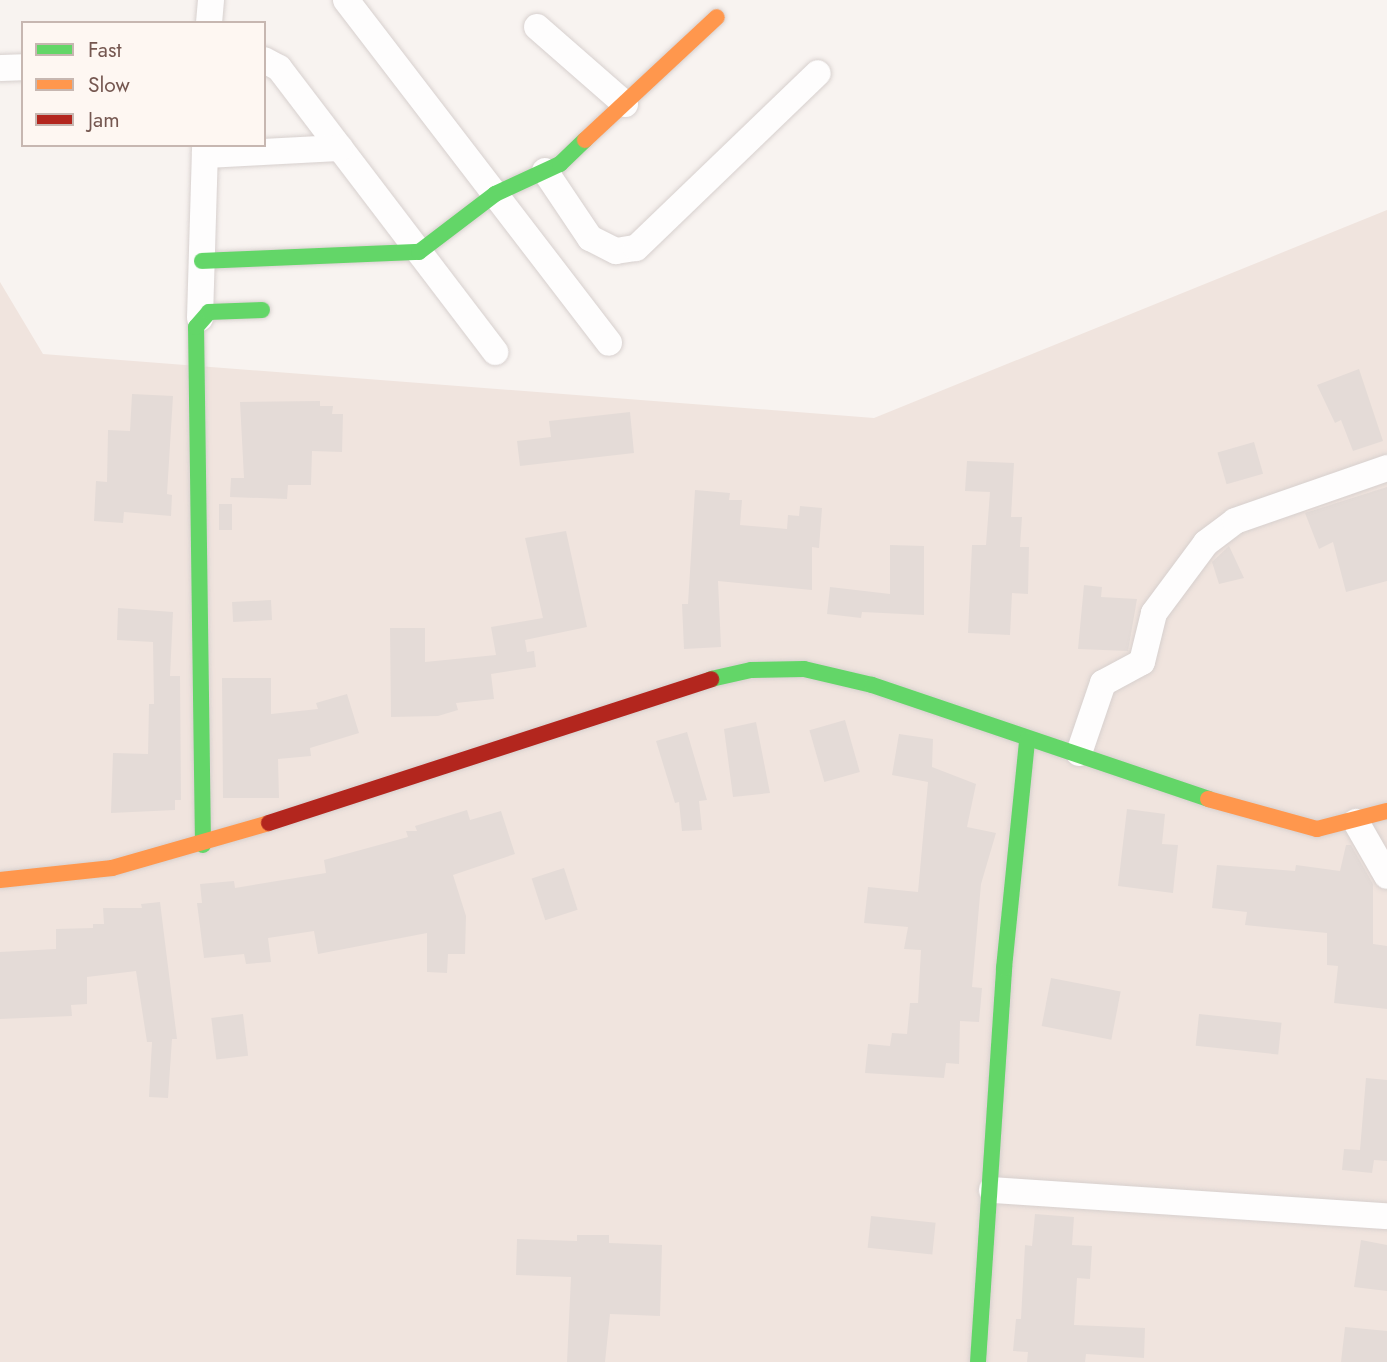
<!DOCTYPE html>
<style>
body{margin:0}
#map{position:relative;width:1387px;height:1362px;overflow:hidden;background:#f8f3f0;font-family:Jost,sans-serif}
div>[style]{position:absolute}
.residential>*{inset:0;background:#f0e4de}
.building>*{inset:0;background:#e4dbd7;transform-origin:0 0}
.roads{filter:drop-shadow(0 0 2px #d7d0ce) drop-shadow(0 0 2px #d7d0ce)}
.street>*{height:26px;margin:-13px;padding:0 13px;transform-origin:13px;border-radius:13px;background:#fefdfd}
.fast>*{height:16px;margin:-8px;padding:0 8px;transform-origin:8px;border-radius:8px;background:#63d668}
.slow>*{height:16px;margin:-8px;padding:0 8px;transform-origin:8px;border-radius:8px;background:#ff974d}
.jam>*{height:16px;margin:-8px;padding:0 8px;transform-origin:8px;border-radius:8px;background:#b3261e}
span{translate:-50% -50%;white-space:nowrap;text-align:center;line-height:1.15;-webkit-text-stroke:6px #fef7f2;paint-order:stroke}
.legend{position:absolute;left:21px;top:21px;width:245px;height:126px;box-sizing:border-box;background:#fef7f2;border:2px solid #c7b7b1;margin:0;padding:9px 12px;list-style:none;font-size:21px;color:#755750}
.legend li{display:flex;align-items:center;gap:14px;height:35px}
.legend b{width:35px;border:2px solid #c7b7b1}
</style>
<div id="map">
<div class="residential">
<i style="clip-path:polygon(1387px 210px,1387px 1362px,0 1362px,0 282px,43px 354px,874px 418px)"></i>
</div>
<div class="building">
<i style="clip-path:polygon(1359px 369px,1383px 441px,1353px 451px,1341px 420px,1335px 423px,1317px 385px)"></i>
<i style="clip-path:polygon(132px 394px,173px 396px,167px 494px,172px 495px,171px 516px,124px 512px,123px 523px,94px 521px,96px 481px,107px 482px,108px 430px,130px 431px)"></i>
<i style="clip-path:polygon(320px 401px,320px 406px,333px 406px,332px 414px,343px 414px,342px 452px,312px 451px,311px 485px,288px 485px,287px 499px,230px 497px,231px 478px,244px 478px,240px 402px)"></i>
<i style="clip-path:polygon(630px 412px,634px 453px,520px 466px,517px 441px,551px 437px,549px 421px)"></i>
<i style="left:1254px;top:442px;width:33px;height:38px;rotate:74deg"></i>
<i style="clip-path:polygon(967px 461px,1014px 463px,1011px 517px,1022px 517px,1020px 547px,1029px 547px,1028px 594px,1012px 593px,1010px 635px,968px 633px,972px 545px,986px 545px,990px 492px,965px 491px)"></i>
<i style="clip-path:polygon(1387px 487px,1387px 581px,1346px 592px,1333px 542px,1319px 549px,1305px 513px)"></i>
<i style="clip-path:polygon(695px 490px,730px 493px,729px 500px,742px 500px,740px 525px,787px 529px,788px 515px,799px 516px,800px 506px,822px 508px,819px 548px,812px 547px,812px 590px,718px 581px,721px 647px,684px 649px,682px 604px,688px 604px)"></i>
<i style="left:219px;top:504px;width:13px;height:26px"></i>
<i style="clip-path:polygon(566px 531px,587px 627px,525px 640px,527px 652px,534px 651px,536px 667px,491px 674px,494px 699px,456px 703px,458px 710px,438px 716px,391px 717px,390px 628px,425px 628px,425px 662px,496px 655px,491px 627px,543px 618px,525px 538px)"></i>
<i style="clip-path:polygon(890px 545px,924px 546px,924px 615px,862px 612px,861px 618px,827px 614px,830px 587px,890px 594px)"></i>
<i style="clip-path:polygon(1229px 546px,1244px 578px,1219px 584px,1212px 562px)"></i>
<i style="clip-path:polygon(1084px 585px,1102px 587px,1101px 597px,1137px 599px,1128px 651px,1078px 649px)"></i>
<i style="left:271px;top:600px;width:20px;height:39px;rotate:87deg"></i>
<i style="clip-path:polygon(118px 608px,173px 612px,170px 676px,180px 676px,181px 800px,175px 800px,175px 810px,111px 813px,113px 753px,148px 754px,149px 704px,154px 704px,153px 642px,117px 640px)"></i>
<i style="clip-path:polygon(222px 678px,271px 678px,271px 714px,318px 709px,316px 703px,347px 694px,359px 733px,310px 748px,311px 756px,278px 759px,279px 798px,223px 798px)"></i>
<i style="left:845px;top:720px;width:54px;height:37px;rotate:74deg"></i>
<i style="clip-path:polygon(756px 722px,770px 793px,733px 797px,724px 729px)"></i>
<i style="clip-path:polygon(687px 732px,707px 800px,699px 801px,702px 830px,682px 831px,679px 802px,675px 803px,656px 741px)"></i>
<i style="clip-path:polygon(899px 734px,933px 739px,932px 767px,976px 784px,967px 827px,996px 833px,981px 884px,972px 987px,982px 988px,979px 1022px,960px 1021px,959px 1064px,946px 1063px,944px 1078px,865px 1073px,868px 1044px,890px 1046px,892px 1033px,907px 1034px,910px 1003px,918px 1003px,921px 950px,904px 949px,908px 927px,864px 923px,868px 887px,918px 892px,928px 782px,892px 775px)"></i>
<i style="clip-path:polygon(1127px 809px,1165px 814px,1162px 844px,1178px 845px,1173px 893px,1118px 886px)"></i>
<i style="clip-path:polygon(467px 810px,470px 820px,501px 811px,515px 854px,453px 875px,466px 916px,465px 954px,448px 954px,447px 973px,427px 972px,427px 933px,318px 954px,314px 931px,268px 938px,271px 962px,246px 964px,244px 954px,204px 958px,197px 903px,202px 903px,200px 884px,234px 881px,235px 888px,326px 873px,324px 860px,408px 837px,406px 831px,417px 831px,415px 826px)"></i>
<i style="clip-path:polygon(1346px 845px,1351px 845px,1373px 884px,1373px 944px,1387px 946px,1387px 1009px,1334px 1003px,1338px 966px,1327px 965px,1327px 933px,1245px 925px,1247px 912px,1212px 908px,1217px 865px,1295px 871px,1296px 865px,1340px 871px)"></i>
<i style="left:564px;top:868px;width:44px;height:34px;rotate:72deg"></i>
<i style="clip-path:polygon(160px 902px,177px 1039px,172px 1039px,168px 1098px,149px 1097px,152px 1042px,147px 1042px,136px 971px,87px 977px,87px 1004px,71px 1005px,72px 1016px,0 1019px,0 952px,56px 949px,56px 929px,93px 928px,93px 924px,104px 924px,103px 908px,142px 908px,141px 904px)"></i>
<i style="left:1051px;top:978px;width:71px;height:49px;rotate:11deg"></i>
<i style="left:243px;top:1014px;width:42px;height:32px;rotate:83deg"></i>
<i style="left:1199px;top:1014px;width:83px;height:32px;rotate:6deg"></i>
<i style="clip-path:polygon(1366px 1078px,1387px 1080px,1387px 1161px,1374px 1160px,1372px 1173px,1342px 1170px,1344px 1149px,1360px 1150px)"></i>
<i style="clip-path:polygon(1035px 1214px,1074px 1217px,1072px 1245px,1092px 1246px,1090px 1279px,1077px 1278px,1074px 1325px,1145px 1328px,1144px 1358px,1086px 1354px,1085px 1362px,1027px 1362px,1028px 1352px,1013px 1351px,1016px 1319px,1021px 1319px,1025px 1245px,1032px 1246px)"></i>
<i style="left:871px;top:1216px;width:65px;height:32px;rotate:6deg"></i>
<i style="clip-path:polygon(577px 1235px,609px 1235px,609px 1243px,662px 1245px,660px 1316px,610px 1314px,605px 1362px,567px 1362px,571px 1277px,516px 1275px,517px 1239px,577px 1241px)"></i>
<i style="clip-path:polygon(1361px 1240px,1387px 1245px,1387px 1291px,1354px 1287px)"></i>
<i style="clip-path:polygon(1345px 1327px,1387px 1331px,1387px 1362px,1341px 1362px)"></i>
</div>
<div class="roads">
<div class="street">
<i style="left:346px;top:0;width:432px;rotate:52.5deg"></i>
<i style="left:209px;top:23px;width:23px;rotate:-85deg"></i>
<i style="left:537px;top:27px;width:117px;rotate:41.2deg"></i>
<i style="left:264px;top:60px;width:17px;rotate:28deg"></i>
<i style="left:279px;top:68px;width:357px;rotate:52.7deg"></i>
<i style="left:0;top:68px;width:23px;rotate:-2deg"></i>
<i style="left:205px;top:155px;width:135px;rotate:-3deg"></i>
<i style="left:545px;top:171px;width:81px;rotate:56.1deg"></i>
<i style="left:590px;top:238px;width:29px;rotate:27deg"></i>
<i style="left:616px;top:251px;width:20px;rotate:-9deg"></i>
<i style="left:636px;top:248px;width:252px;rotate:-43.9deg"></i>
<i style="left:200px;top:318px;width:173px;rotate:-88.3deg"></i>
<i style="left:1079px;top:753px;width:74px;rotate:-71.1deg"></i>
<i style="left:1103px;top:683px;width:44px;rotate:-28.3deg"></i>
<i style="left:1142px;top:662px;width:50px;rotate:-76.2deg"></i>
<i style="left:1154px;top:613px;width:87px;rotate:-53.4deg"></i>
<i style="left:1206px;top:543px;width:36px;rotate:-37deg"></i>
<i style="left:1235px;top:521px;width:161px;rotate:-19.2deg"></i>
<i style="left:1356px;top:822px;width:62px;rotate:60.1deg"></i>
<i style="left:992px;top:1190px;width:396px;rotate:3.8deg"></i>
</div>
<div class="fast">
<i style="left:202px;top:261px;width:217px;rotate:-2.4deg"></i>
<i style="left:419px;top:252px;width:96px;rotate:-37.3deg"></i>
<i style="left:495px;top:194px;width:72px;rotate:-24.8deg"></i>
<i style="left:560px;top:164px;width:35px;rotate:-44deg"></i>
<i style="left:711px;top:679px;width:41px;rotate:-12.7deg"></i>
<i style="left:751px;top:670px;width:53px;rotate:-1.1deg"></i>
<i style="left:804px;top:669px;width:70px;rotate:13.2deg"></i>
<i style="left:872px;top:685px;width:355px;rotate:18.7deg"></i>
<i style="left:203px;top:845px;width:518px;rotate:-90.77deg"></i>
<i style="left:196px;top:327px;width:20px;rotate:-49deg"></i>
<i style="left:209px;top:312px;width:53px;rotate:-2.2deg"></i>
<i style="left:978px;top:1362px;width:395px;rotate:-86.2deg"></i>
<i style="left:1004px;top:968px;width:229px;rotate:-84.2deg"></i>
</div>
<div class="slow">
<i style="left:585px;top:140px;width:180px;rotate:-43deg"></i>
<i style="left:1208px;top:799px;width:113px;rotate:15.4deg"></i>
<i style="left:1317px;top:829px;width:72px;rotate:-14.4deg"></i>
<i style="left:0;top:880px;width:113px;rotate:-6.1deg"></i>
<i style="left:112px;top:868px;width:163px;rotate:-16deg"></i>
</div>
<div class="jam">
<i style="left:269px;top:823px;width:465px;rotate:-18deg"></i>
</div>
</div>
<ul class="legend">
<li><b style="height:9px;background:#63d668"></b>Fast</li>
<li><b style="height:9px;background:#ff974d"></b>Slow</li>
<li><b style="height:9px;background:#b3261e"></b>Jam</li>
</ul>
</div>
